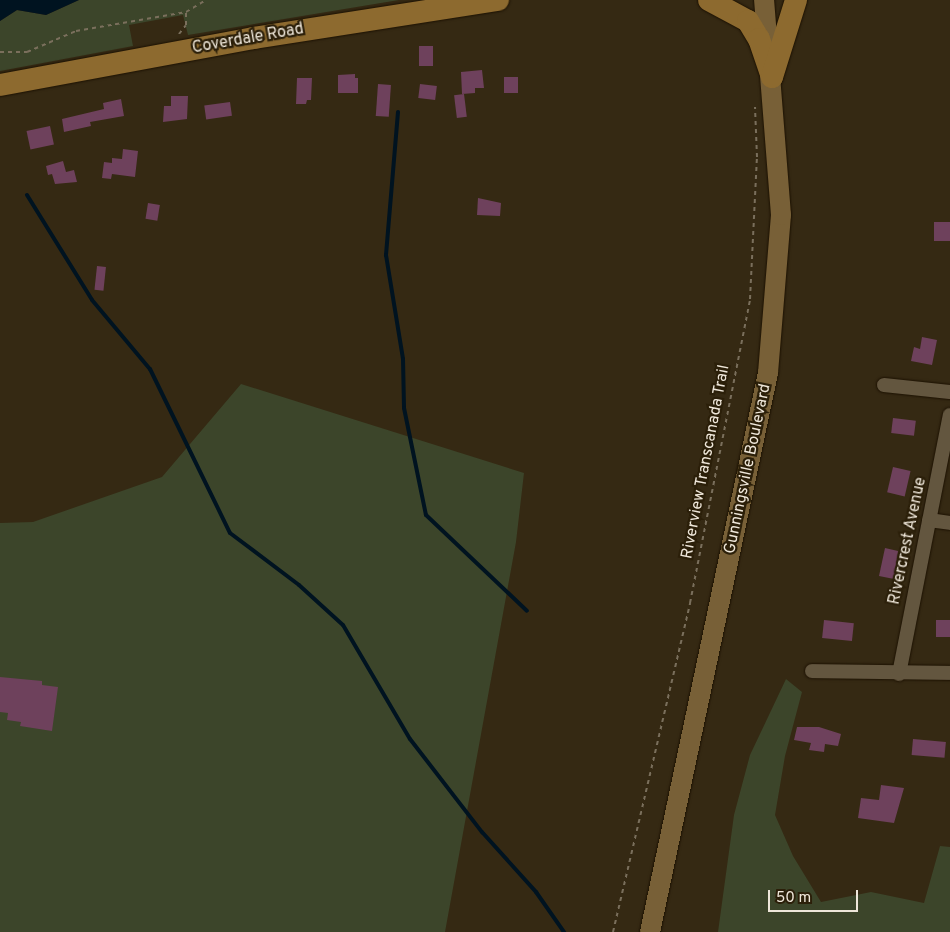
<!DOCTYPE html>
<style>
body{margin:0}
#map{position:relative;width:950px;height:932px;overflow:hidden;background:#352913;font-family:Overpass,sans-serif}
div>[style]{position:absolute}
.green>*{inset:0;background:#3c452a}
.water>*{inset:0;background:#001320}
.stream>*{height:4px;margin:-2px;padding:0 2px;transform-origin:2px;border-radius:2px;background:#001320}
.building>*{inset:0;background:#6e415c;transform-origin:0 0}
.path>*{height:2px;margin-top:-1px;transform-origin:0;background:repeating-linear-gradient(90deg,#7a6f5c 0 4px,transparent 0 8px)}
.roads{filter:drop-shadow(0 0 1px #1c1100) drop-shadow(0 0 1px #1c1100)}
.street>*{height:14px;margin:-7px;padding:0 7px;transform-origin:7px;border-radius:7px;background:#63563f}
.secondary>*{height:20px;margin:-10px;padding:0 10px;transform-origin:10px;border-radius:10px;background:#786037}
.primary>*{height:22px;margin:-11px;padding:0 11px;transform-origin:11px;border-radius:11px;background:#8d6a2f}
span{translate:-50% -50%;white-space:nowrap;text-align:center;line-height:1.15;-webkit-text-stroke:4.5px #2b1f09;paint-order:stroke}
.street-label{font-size:16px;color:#efe7da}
.scale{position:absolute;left:768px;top:890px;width:90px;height:22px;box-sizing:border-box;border:2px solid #efe7da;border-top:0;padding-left:6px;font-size:15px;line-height:18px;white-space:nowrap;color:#efe7da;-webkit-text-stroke:4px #2b1f09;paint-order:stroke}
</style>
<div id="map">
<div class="green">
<i style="clip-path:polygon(79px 0,399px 0,188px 35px,183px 15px,129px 25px,133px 46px,0 71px,0 21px,17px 10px,46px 15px)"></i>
<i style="clip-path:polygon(241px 384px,524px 473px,516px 542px,445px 932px,0 932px,0 523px,33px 522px,162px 477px)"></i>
<i style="clip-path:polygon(786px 679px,802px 692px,785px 756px,775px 815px,793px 856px,821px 902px,871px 892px,924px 903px,940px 846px,950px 847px,950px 932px,718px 932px,734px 815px,750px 755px)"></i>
</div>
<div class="water">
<i style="clip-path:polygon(0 0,79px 0,46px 15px,17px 10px,0 21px)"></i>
</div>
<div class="stream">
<i style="left:398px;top:112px;width:144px;rotate:94.8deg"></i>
<i style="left:386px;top:255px;width:105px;rotate:80.7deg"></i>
<i style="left:403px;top:359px;width:49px;rotate:88.8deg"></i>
<i style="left:404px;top:408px;width:109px;rotate:78.4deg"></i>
<i style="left:426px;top:515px;width:139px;rotate:43.5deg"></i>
<i style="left:27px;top:195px;width:123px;rotate:58.2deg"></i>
<i style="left:92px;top:300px;width:90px;rotate:50deg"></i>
<i style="left:150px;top:369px;width:182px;rotate:64deg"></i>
<i style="left:230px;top:533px;width:86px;rotate:37deg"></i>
<i style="left:299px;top:585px;width:59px;rotate:42.3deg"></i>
<i style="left:343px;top:625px;width:132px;rotate:59.6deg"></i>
<i style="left:410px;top:739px;width:118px;rotate:52.3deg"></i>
<i style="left:482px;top:832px;width:81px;rotate:48deg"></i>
<i style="left:536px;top:892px;width:49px;rotate:55deg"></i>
</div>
<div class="building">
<i style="left:419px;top:46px;width:14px;height:20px"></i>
<i style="clip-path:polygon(482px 70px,484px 88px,475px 88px,475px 93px,462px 94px,461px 72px)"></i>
<i style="clip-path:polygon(355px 74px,355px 78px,358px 78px,358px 93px,338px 93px,338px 75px)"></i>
<i style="left:504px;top:77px;width:14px;height:16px"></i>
<i style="clip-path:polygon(297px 78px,312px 78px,311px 100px,307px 100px,306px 104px,296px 104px)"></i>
<i style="left:378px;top:84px;width:13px;height:32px;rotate:4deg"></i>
<i style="left:420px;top:84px;width:17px;height:14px;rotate:7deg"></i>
<i style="left:464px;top:94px;width:23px;height:10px;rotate:83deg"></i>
<i style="clip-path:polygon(171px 96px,188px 96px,187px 119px,163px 122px,164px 106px,171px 106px)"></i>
<i style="clip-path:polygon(121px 99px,124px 116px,90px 122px,91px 126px,64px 132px,62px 119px,104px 109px,103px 103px)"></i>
<i style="left:230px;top:102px;width:14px;height:26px;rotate:82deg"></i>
<i style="left:50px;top:126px;width:19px;height:24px;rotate:78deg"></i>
<i style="clip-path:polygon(123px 149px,138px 151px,135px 177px,112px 174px,111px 179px,102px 178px,104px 162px,112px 163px,112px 158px,122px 159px)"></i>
<i style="clip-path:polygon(63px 161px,66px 172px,74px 170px,77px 182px,55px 184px,52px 174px,48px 175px,46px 166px)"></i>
<i style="clip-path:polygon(478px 198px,501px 203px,500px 216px,477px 215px)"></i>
<i style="left:148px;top:203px;width:12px;height:16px;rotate:9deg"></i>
<i style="left:934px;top:222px;width:16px;height:19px"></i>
<i style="left:97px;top:266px;width:9px;height:24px;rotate:6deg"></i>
<i style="clip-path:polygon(922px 337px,937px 340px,932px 365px,911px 361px,914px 347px,920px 349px)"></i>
<i style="left:893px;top:418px;width:23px;height:15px;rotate:7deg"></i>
<i style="left:893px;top:467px;width:18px;height:26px;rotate:13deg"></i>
<i style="clip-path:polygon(885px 548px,898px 551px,894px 579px,879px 576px)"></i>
<i style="left:824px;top:620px;width:30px;height:18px;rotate:6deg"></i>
<i style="left:936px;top:620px;width:14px;height:17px"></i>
<i style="clip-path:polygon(0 677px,42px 681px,42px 685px,58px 687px,52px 731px,20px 726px,21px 722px,7px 720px,8px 713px,0 712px)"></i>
<i style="clip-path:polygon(797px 727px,819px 727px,841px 734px,838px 746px,825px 744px,824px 752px,809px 750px,811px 743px,794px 740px)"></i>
<i style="left:913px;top:739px;width:33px;height:16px;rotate:5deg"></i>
<i style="clip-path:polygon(881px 785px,904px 788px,894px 823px,858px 818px,861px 798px,879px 800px)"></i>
</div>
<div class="path">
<i style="left:179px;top:34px;width:11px;rotate:-52deg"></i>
<i style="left:186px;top:25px;width:13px;rotate:-90deg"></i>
<i style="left:0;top:52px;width:27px"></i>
<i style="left:27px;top:52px;width:53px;rotate:-23.2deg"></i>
<i style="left:76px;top:31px;width:112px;rotate:-9.8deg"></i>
<i style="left:186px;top:12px;width:23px;rotate:-31deg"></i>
<i style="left:613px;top:932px;width:338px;rotate:-76.8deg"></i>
<i style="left:690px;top:603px;width:310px;rotate:-78.8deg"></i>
<i style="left:750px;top:299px;width:142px;rotate:-87.2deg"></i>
<i style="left:757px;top:157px;width:50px;rotate:-92.3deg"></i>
</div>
<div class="roads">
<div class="street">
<i style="left:884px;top:385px;width:66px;rotate:6.1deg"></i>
<i style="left:929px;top:520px;width:21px;rotate:8deg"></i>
<i style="left:812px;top:671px;width:138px;rotate:0.8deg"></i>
<i style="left:899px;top:674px;width:264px;rotate:-78.9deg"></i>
</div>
<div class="secondary">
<i style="left:650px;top:932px;width:571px;rotate:-78.08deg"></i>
<i style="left:768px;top:373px;width:159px;rotate:-85.3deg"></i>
<i style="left:781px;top:215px;width:216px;rotate:-94.5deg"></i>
</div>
<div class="primary">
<i style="left:709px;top:0;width:44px;rotate:28.3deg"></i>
<i style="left:748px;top:21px;width:21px;rotate:59deg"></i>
<i style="left:759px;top:39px;width:40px;rotate:71.1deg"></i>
<i style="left:772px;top:77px;width:81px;rotate:-72.7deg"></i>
<i style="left:0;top:85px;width:258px;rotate:-10.5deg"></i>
<i style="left:254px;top:38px;width:247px;rotate:-8.9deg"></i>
</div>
</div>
<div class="street-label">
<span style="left:248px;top:39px;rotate:-10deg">Coverdale Road</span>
<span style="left:706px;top:462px;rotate:-79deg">Riverview Transcanada Trail</span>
<span style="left:748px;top:469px;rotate:-78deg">Gunningsville Boulevard</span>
<span style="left:908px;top:541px;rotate:-78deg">Rivercrest Avenue</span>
</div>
<div class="scale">50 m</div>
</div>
